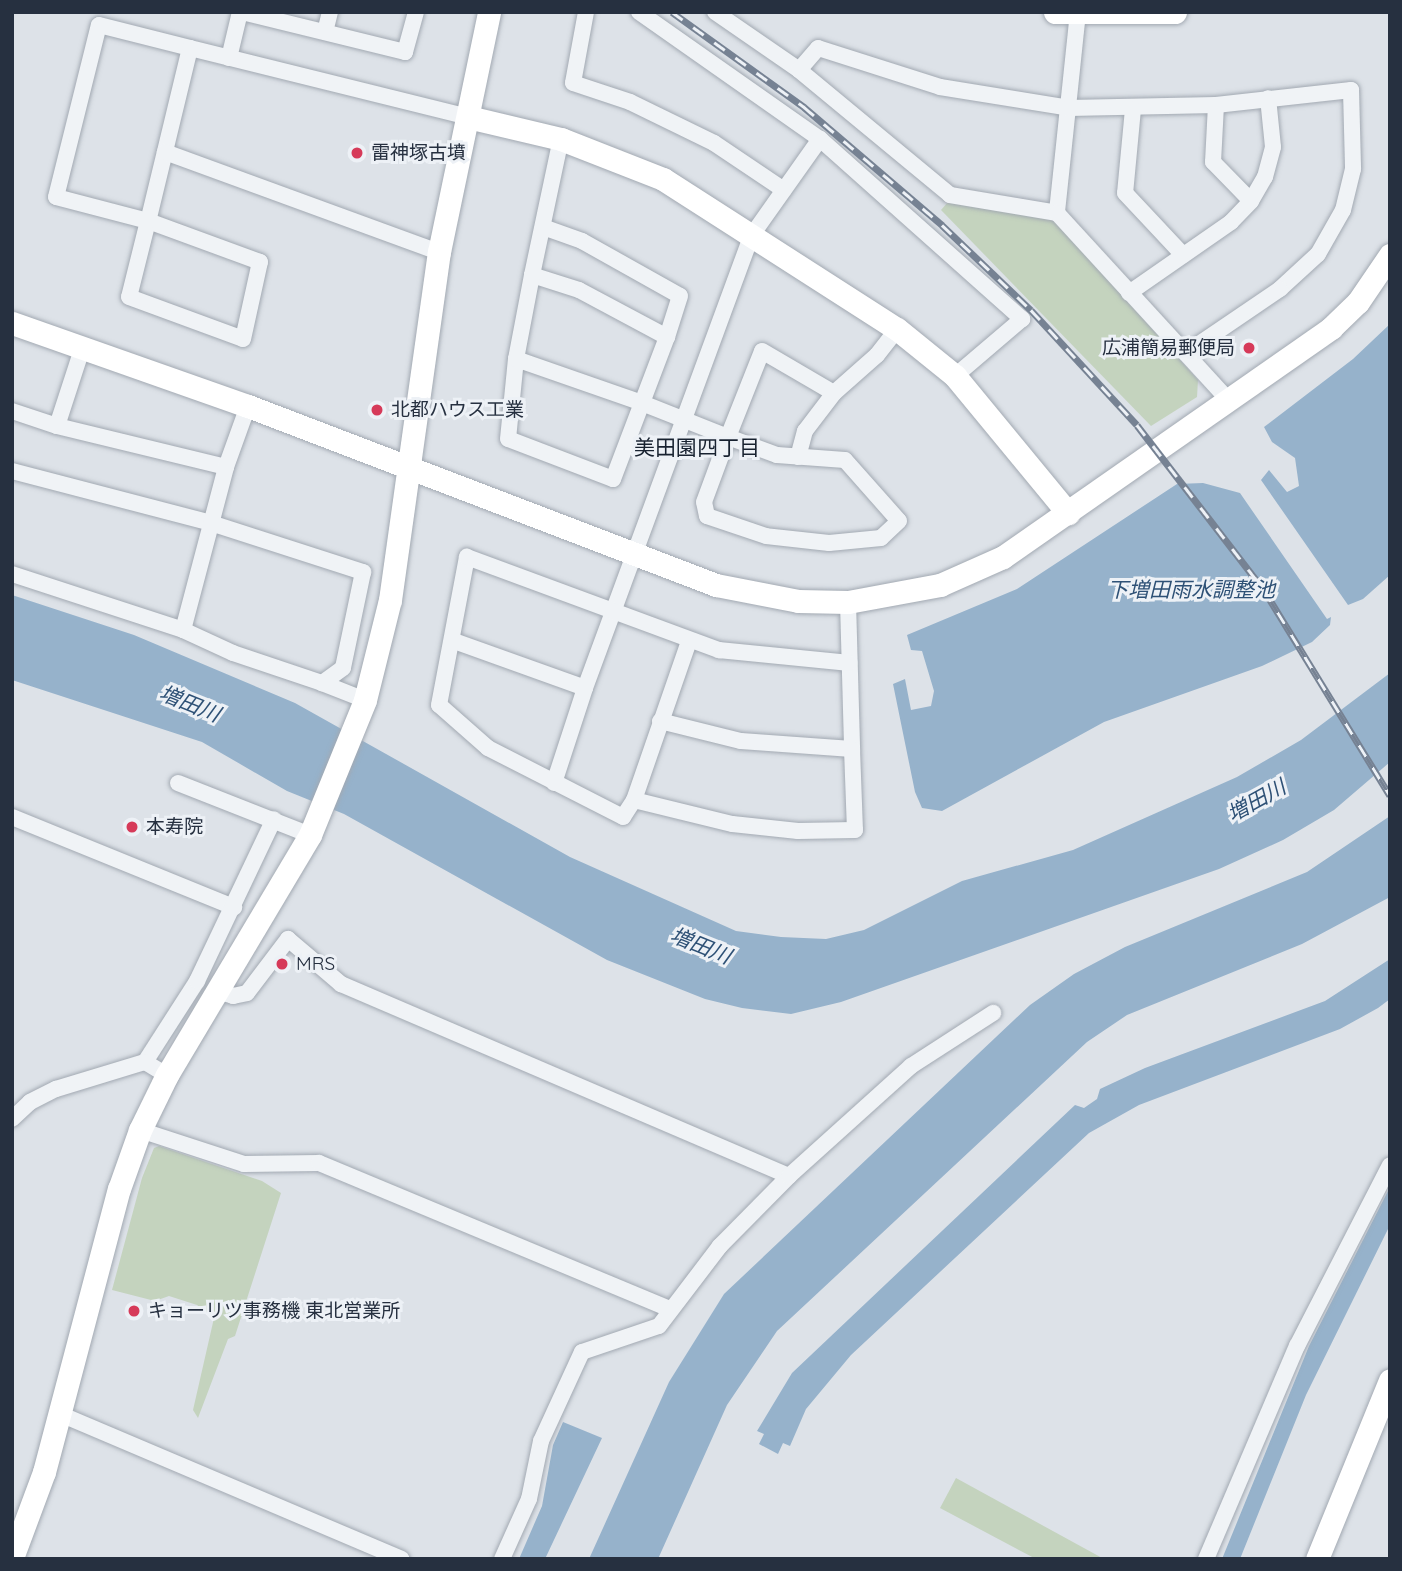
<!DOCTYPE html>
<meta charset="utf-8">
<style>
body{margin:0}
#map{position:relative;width:1402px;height:1571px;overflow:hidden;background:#dde2e8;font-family:Quicksand,"Noto Sans JP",sans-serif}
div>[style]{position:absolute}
.green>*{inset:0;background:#c4d3be}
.water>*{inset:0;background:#96b2cb}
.roads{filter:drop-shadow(0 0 2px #a2a9b2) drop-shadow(0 0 2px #a2a9b2)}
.street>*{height:16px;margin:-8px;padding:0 8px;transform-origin:8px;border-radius:8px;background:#f0f3f6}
.secondary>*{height:23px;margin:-11.5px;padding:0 11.5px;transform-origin:11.5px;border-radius:11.5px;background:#fff}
.rail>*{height:7px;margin-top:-3.5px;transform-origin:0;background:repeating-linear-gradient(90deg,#edf1f6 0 13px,#768293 0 26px);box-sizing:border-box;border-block:2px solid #768293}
.dots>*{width:19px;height:19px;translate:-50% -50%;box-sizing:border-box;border:4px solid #edf1f6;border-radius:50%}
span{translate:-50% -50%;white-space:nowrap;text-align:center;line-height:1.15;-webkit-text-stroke:6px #edf1f6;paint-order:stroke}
.poi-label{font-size:19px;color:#263040}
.left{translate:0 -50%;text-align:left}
.right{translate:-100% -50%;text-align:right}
.neighbourhood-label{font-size:21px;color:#182230}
.water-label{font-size:21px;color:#2e5176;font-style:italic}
.frame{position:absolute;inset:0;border:14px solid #263040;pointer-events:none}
</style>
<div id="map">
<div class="green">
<i style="clip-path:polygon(948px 202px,1054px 220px,1198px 380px,1197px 397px,1151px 426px,941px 210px)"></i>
<i style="clip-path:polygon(159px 1146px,262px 1181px,281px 1193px,235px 1336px,228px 1339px,198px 1418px,193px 1410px,214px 1318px,197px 1305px,169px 1296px,155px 1301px,112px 1290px,142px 1178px,154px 1148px)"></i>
<i style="clip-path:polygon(956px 1478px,1104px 1559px,1036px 1559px,940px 1508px)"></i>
</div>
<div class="water">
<i style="clip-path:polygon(1390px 324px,1390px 575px,1363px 599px,1348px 605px,1261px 480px,1269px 470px,1287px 492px,1299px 486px,1295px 458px,1272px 442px,1264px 427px,1353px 359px)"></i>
<i style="clip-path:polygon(1203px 483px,1240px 493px,1327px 619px,1331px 617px,1330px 625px,1312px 642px,1262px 666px,1104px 722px,942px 811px,922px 808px,915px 792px,893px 684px,905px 679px,911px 710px,931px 706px,934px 691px,922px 651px,911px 650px,907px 635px,1017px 589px,1177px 484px)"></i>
<i style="clip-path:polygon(12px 595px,134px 635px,295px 703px,570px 857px,736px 931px,781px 937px,826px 939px,864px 930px,962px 881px,1073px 850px,1237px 777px,1301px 740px,1390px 673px,1390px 762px,1334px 810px,1283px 840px,1219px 869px,841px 1002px,791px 1014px,742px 1008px,705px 999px,607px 960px,344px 814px,287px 791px,202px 742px,12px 680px)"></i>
<i style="clip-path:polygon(1390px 816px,1390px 897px,1302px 944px,1127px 1015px,1087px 1042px,777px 1331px,727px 1405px,658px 1559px,589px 1559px,669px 1382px,724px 1294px,1030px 1005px,1074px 974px,1125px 947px,1307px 872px)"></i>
<i style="clip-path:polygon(1390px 959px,1390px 999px,1378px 1008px,1340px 1029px,1139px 1105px,1089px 1133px,851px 1355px,806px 1409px,790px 1446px,783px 1443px,778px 1454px,759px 1444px,764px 1434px,757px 1431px,792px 1373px,1075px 1105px,1084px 1108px,1097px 1099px,1100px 1089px,1145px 1068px,1325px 1001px)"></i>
<i style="clip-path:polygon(1390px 1187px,1390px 1225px,1306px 1395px,1240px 1559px,1222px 1559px,1309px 1346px)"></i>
<i style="clip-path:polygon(563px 1422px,602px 1438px,545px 1559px,519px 1559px,542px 1506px,553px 1445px)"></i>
</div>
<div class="roads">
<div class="street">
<i style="left:242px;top:12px;width:168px;rotate:13.8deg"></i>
<i style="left:405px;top:52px;width:41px;rotate:-74.6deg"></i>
<i style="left:586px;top:12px;width:72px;rotate:100.4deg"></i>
<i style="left:573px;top:83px;width:60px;rotate:18.4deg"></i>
<i style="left:630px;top:102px;width:93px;rotate:26deg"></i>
<i style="left:714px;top:143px;width:84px;rotate:33.9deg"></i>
<i style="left:639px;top:12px;width:221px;rotate:35.1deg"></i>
<i style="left:820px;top:139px;width:271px;rotate:41.7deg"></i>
<i style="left:1022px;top:319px;width:88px;rotate:139.6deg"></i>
<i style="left:715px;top:12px;width:102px;rotate:34.6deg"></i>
<i style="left:799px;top:70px;width:196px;rotate:39.6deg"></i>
<i style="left:950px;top:195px;width:109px;rotate:9.5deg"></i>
<i style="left:1078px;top:12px;width:202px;rotate:96deg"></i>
<i style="left:1057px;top:213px;width:255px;rotate:47.5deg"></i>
<i style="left:325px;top:32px;width:21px;rotate:-76deg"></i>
<i style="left:190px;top:48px;width:178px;rotate:103.6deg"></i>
<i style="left:148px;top:221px;width:78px;rotate:104deg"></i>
<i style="left:129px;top:297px;width:121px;rotate:20.2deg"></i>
<i style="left:243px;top:339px;width:79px;rotate:-77.6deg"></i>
<i style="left:260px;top:262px;width:119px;rotate:-159.9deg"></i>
<i style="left:148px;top:221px;width:95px;rotate:-165.4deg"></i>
<i style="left:56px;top:197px;width:177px;rotate:-76deg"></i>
<i style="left:99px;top:25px;width:94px;rotate:14.2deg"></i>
<i style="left:190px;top:48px;width:286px;rotate:13.9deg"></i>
<i style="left:229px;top:58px;width:47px;rotate:-76.6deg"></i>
<i style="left:799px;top:70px;width:29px;rotate:-49deg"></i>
<i style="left:818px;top:48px;width:128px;rotate:17.7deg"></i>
<i style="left:940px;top:87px;width:131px;rotate:9.2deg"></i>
<i style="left:1069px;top:108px;width:147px;rotate:-1.2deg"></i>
<i style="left:1216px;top:105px;width:136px;rotate:-6.3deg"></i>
<i style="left:1351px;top:90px;width:79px;rotate:88.5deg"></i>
<i style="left:1353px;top:169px;width:42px;rotate:103.7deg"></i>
<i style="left:1343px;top:210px;width:51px;rotate:119.6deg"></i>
<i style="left:1318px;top:254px;width:52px;rotate:137.4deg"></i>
<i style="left:1280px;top:289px;width:114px;rotate:145.8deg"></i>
<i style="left:1216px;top:105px;width:57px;rotate:93deg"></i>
<i style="left:1213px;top:162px;width:54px;rotate:45.7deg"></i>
<i style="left:1133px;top:109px;width:84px;rotate:95.4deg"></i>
<i style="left:1125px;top:193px;width:85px;rotate:46.9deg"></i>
<i style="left:165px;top:152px;width:292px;rotate:20.1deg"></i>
<i style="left:543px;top:227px;width:41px;rotate:19.7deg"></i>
<i style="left:582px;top:241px;width:112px;rotate:29.3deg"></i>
<i style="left:680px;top:296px;width:43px;rotate:107.6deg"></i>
<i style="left:532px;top:275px;width:49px;rotate:17.7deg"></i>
<i style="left:579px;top:290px;width:100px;rotate:28.1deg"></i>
<i style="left:667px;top:337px;width:152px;rotate:110.8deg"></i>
<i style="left:613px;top:479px;width:112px;rotate:-159.1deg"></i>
<i style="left:508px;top:439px;width:80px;rotate:-84.3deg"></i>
<i style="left:516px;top:359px;width:86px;rotate:-79.2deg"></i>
<i style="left:532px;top:275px;width:139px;rotate:-78deg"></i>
<i style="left:1129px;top:293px;width:124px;rotate:-34.8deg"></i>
<i style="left:1231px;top:222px;width:29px;rotate:-46deg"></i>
<i style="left:1251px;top:201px;width:28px;rotate:-60deg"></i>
<i style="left:1265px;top:177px;width:31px;rotate:-75deg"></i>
<i style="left:1273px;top:147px;width:49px;rotate:-95.8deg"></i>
<i style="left:516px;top:359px;width:133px;rotate:19.2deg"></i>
<i style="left:642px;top:403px;width:92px;rotate:21.6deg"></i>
<i style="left:728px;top:437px;width:52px;rotate:20.2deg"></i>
<i style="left:777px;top:455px;width:68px;rotate:4.2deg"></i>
<i style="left:845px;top:460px;width:81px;rotate:48.5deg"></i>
<i style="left:899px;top:521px;width:25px;rotate:137deg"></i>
<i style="left:881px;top:538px;width:52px;rotate:174.5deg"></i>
<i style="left:829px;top:543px;width:63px;rotate:-173.7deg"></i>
<i style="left:766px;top:536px;width:62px;rotate:-161.3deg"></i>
<i style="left:707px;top:516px;width:14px;rotate:-102deg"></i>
<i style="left:704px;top:502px;width:69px;rotate:-69.7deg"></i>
<i style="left:728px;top:437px;width:92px;rotate:-68.4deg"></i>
<i style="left:762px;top:351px;width:83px;rotate:30.3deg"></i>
<i style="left:834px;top:393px;width:57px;rotate:-41.5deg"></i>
<i style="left:877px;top:355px;width:33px;rotate:-52deg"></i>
<i style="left:12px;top:411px;width:47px;rotate:18.4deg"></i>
<i style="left:57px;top:426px;width:84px;rotate:-72deg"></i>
<i style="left:57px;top:426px;width:174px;rotate:13.6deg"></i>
<i style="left:798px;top:457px;width:27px;rotate:-75deg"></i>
<i style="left:805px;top:431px;width:48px;rotate:-52.7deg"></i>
<i style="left:12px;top:471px;width:206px;rotate:14.6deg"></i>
<i style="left:211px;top:523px;width:160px;rotate:17.9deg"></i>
<i style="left:363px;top:572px;width:98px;rotate:101.8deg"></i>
<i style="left:343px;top:668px;width:26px;rotate:144deg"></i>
<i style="left:322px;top:683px;width:94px;rotate:-161.4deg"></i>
<i style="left:233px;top:653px;width:55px;rotate:-155.3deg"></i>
<i style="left:12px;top:574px;width:180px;rotate:18.1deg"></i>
<i style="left:183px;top:630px;width:169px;rotate:-75.2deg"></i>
<i style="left:226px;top:467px;width:65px;rotate:-70.2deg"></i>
<i style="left:848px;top:602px;width:147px;rotate:88.4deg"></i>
<i style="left:454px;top:641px;width:139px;rotate:19.7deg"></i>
<i style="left:585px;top:688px;width:483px;rotate:-69.8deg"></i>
<i style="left:752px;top:235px;width:118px;rotate:-54.7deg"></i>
<i style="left:322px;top:683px;width:46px;rotate:21.6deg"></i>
<i style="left:660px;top:721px;width:83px;rotate:13.9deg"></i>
<i style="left:741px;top:741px;width:111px;rotate:4.1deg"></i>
<i style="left:852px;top:749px;width:81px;rotate:87.9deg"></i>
<i style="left:855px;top:830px;width:57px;rotate:179deg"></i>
<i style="left:798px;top:831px;width:66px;rotate:-173.9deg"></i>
<i style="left:732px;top:824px;width:101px;rotate:-166.2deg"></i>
<i style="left:634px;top:800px;width:20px;rotate:123deg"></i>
<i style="left:623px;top:817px;width:152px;rotate:-152.9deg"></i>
<i style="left:488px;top:748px;width:65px;rotate:-138.7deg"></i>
<i style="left:439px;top:705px;width:151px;rotate:-79.3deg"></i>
<i style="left:467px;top:557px;width:269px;rotate:20.3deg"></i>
<i style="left:719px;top:650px;width:131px;rotate:5.7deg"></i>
<i style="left:178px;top:783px;width:142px;rotate:21.5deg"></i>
<i style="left:554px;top:783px;width:100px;rotate:-71.9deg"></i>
<i style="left:634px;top:800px;width:168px;rotate:-70.9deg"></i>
<i style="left:12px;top:817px;width:240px;rotate:22.1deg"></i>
<i style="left:217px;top:991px;width:17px;rotate:17deg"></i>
<i style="left:233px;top:996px;width:14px;rotate:-12deg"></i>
<i style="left:247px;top:993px;width:68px;rotate:-52.8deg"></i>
<i style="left:288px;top:939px;width:70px;rotate:40.3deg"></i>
<i style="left:341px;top:984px;width:487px;rotate:23.2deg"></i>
<i style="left:145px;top:1062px;width:96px;rotate:-57.3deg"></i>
<i style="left:197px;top:981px;width:179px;rotate:-64.6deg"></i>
<i style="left:12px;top:1119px;width:25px;rotate:-43deg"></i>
<i style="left:30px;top:1102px;width:29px;rotate:-27deg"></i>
<i style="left:56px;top:1089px;width:93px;rotate:-16.9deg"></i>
<i style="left:145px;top:1062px;width:26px;rotate:31deg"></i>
<i style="left:140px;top:1130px;width:109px;rotate:18.1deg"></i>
<i style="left:244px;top:1164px;width:75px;rotate:-0.8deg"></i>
<i style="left:319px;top:1163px;width:380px;rotate:22.6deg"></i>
<i style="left:60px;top:1414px;width:371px;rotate:23deg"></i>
<i style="left:502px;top:1559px;width:66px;rotate:-65.8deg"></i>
<i style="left:529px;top:1499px;width:59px;rotate:-78.3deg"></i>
<i style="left:541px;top:1441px;width:98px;rotate:-65.3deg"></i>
<i style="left:582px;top:1352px;width:81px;rotate:-18.7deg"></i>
<i style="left:659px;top:1326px;width:101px;rotate:-52.7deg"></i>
<i style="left:720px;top:1246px;width:98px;rotate:-45.4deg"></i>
<i style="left:789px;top:1176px;width:164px;rotate:-42deg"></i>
<i style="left:911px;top:1066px;width:98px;rotate:-32.9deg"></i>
<i style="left:1206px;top:1559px;width:232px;rotate:-66.9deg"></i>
<i style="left:1297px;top:1346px;width:203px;rotate:-62.8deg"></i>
</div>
<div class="secondary">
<i style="left:1055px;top:12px;width:120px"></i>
<i style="left:468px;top:117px;width:96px;rotate:13.3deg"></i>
<i style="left:561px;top:139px;width:110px;rotate:21.4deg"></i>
<i style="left:663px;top:179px;width:278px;rotate:32.7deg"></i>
<i style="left:897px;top:329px;width:75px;rotate:39deg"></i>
<i style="left:955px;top:376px;width:178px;rotate:50.5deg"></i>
<i style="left:12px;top:323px;width:250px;rotate:19.4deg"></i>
<i style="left:248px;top:406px;width:501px;rotate:20.93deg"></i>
<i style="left:716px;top:585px;width:84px;rotate:11deg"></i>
<i style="left:798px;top:601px;width:50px;rotate:1.1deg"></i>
<i style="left:848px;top:602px;width:94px;rotate:-10.5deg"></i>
<i style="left:940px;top:585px;width:69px;rotate:-24deg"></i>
<i style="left:1003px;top:557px;width:400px;rotate:-34.9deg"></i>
<i style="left:1331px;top:328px;width:37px;rotate:-44deg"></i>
<i style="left:1358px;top:302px;width:57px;rotate:-55.8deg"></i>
<i style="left:12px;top:1558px;width:92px;rotate:-69.6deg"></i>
<i style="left:44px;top:1472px;width:293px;rotate:-75.2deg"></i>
<i style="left:119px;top:1189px;width:63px;rotate:-70.4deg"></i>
<i style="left:140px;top:1130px;width:61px;rotate:-63.9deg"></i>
<i style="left:167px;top:1075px;width:279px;rotate:-59.2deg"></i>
<i style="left:310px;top:835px;width:146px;rotate:-67.8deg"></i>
<i style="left:365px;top:700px;width:103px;rotate:-76deg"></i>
<i style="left:390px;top:600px;width:351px;rotate:-82deg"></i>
<i style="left:439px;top:252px;width:245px;rotate:-78.2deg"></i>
<i style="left:1317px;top:1559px;width:193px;rotate:-67.8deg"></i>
</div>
</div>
<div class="rail">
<i style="left:672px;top:12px;width:163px;rotate:35.7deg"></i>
<i style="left:804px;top:107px;width:182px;rotate:40.5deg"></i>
<i style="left:942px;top:225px;width:123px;rotate:43.7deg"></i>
<i style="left:1031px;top:310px;width:156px;rotate:47.3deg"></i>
<i style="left:1137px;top:425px;width:208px;rotate:52.4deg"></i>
<i style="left:1264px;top:590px;width:241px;rotate:58.5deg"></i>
</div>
<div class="dots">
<i style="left:357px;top:153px;background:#d63a59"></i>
<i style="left:1249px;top:348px;background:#d63a59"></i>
<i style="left:377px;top:410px;background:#d63a59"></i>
<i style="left:132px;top:827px;background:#d63a59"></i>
<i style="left:282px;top:964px;background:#d63a59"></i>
<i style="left:134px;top:1311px;background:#d63a59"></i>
</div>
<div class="poi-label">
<span class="left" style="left:371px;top:153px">雷神塚古墳</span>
<span class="right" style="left:1235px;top:348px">広浦簡易郵便局</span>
<span class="left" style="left:391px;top:410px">北都ハウス工業</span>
<span class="left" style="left:146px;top:827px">本寿院</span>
<span class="left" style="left:296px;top:964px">MRS</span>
<span class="left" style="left:148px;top:1311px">キョーリツ事務機 東北営業所</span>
</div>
<div class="neighbourhood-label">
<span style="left:697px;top:447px">美田園四丁目</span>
</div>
<div class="water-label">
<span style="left:1191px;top:589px">下増田雨水調整池</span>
<span style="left:190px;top:703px;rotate:22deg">増田川</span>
<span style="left:1256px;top:800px;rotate:-29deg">増田川</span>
<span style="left:701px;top:945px;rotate:22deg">増田川</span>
</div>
<div class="frame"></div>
</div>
